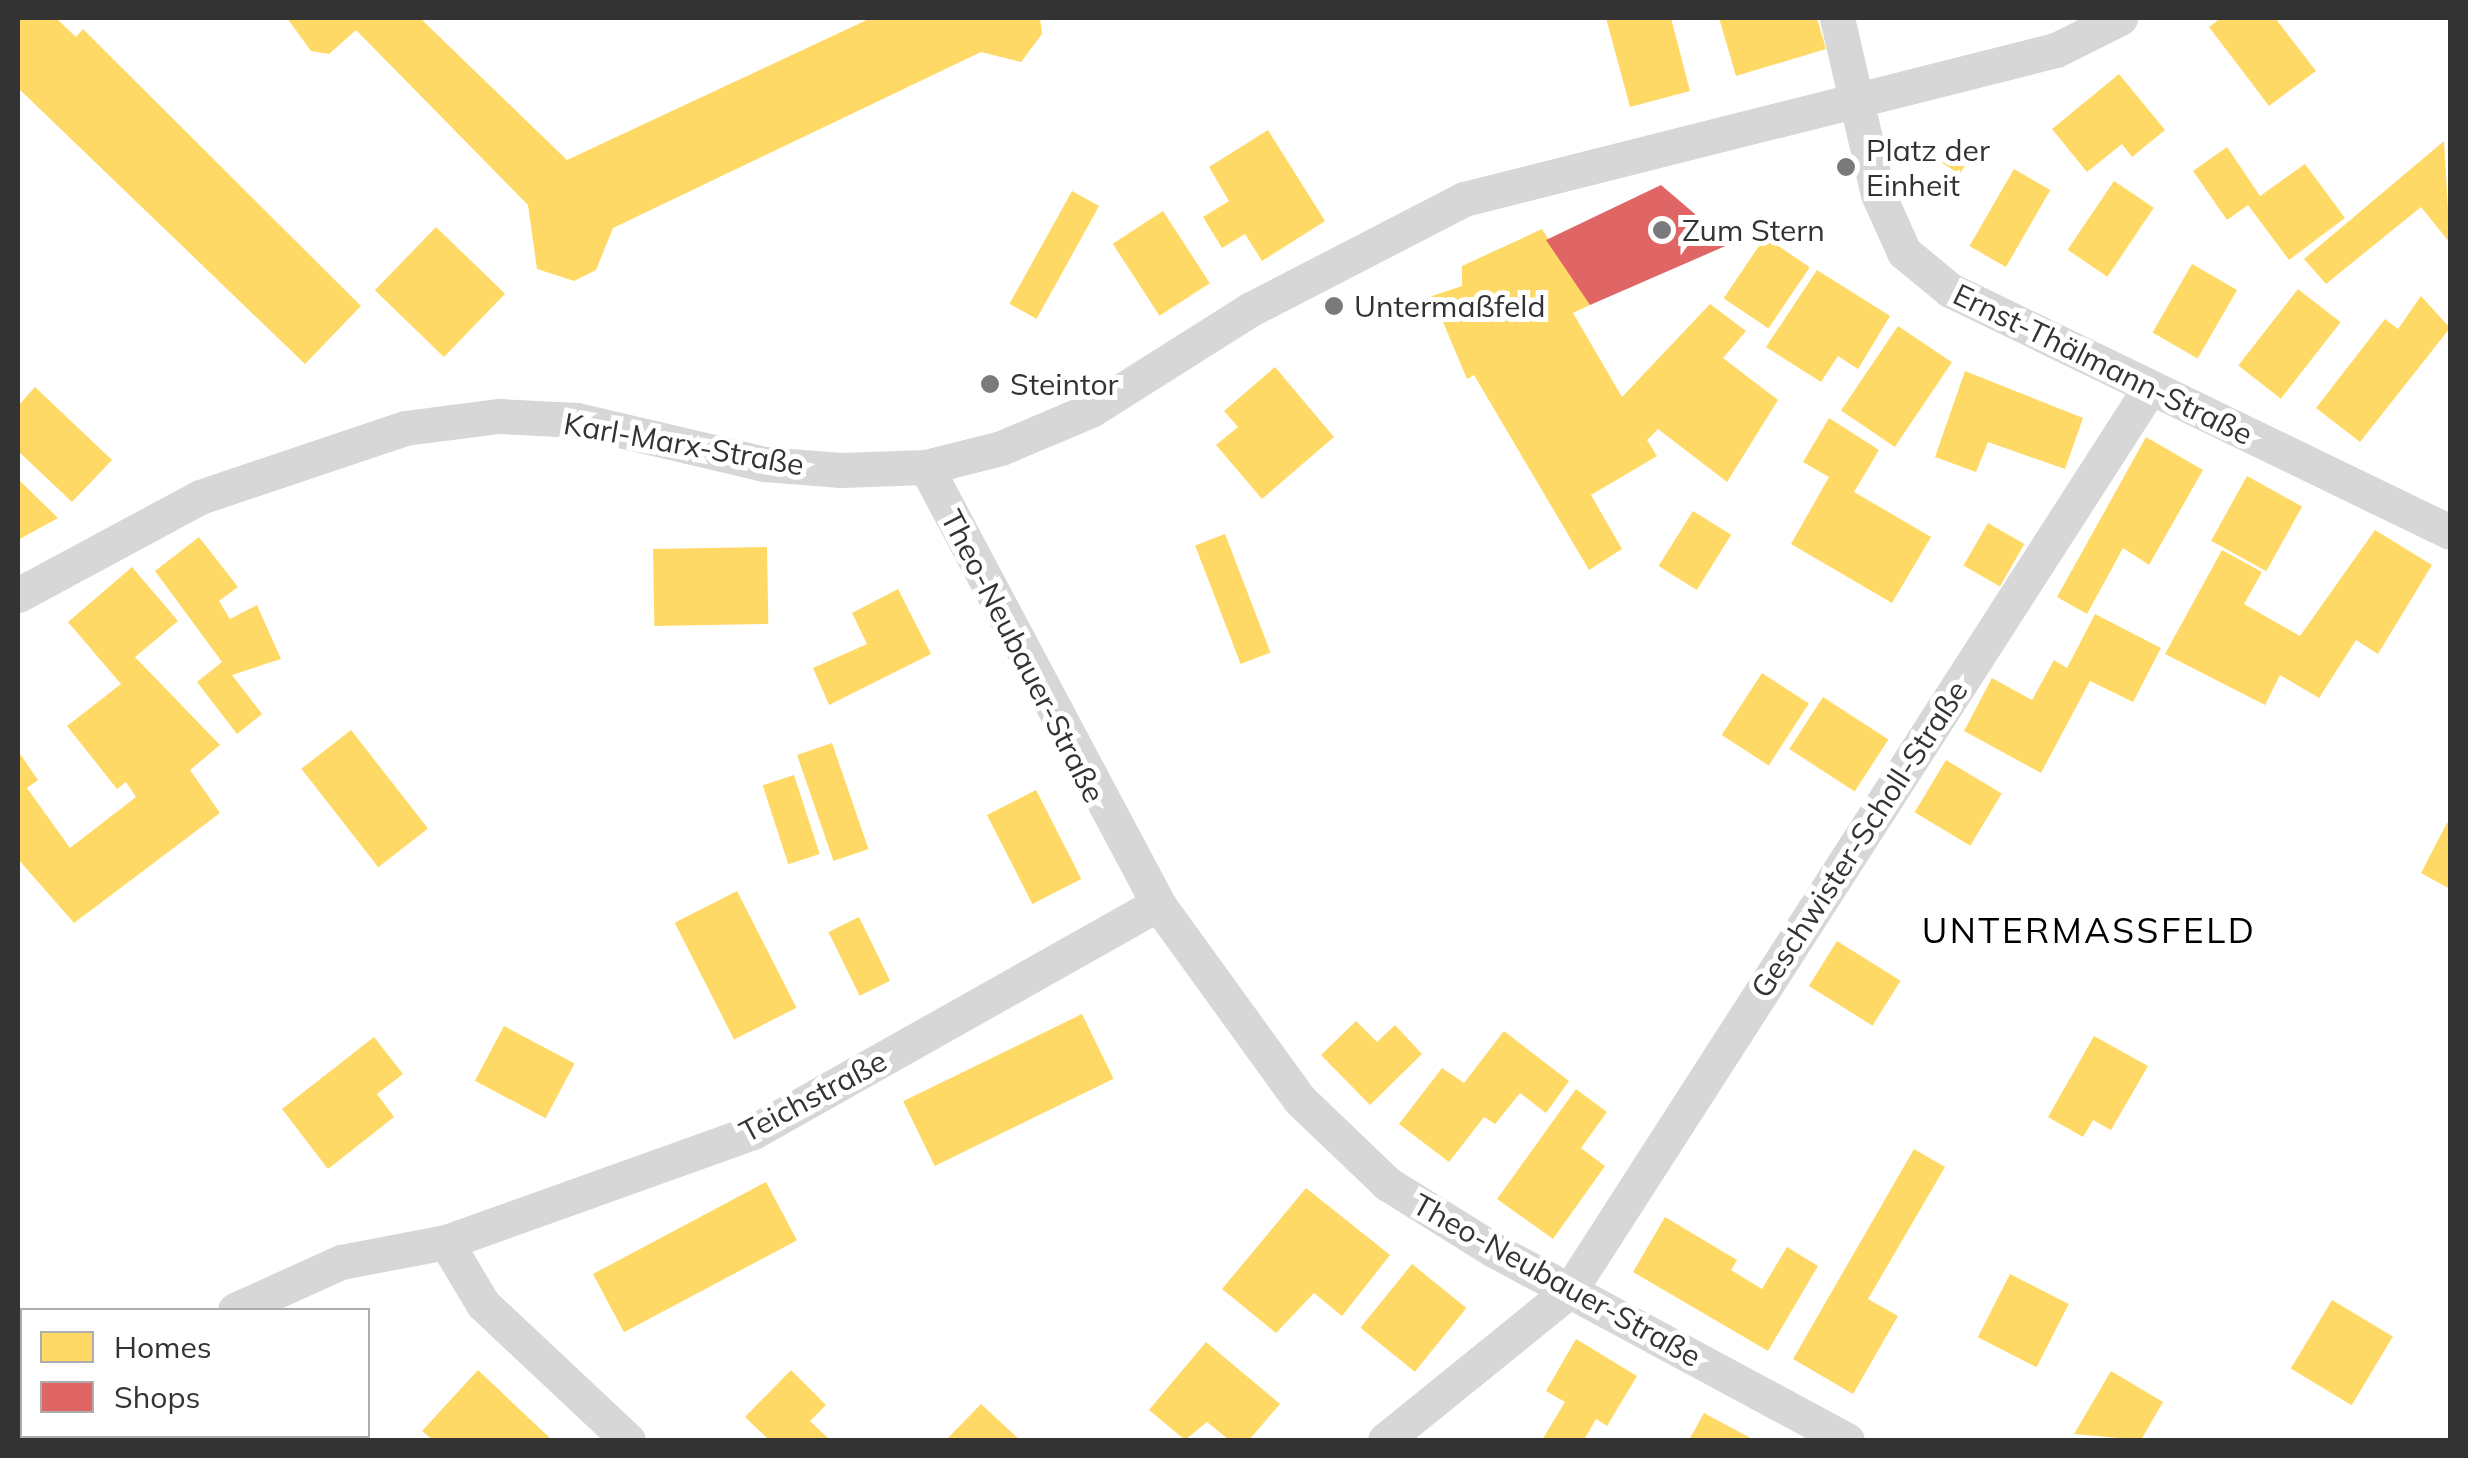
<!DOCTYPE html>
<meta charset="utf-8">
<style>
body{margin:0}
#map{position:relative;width:2468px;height:1458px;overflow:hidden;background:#fff;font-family:Mulish,sans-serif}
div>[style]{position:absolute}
.homes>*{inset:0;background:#ffd966;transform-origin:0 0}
.shops>*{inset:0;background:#e06666}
.street>*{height:35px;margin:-17.5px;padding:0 17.5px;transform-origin:17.5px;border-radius:17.5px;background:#d7d7d7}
.dots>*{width:28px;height:28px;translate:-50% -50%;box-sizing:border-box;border:5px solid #fff;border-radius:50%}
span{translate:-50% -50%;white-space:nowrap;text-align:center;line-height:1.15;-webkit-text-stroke:10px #fff;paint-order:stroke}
.poi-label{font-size:30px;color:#333}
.left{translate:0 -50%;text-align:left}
.street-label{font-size:30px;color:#333}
.quarter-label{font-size:35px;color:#000;letter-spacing:2.5px}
.frame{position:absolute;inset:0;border:20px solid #333;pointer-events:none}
.legend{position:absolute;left:20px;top:1308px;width:350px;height:130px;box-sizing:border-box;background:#fff;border:2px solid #adadad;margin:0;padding:12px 18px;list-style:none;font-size:30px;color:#333}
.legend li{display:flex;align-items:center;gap:20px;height:50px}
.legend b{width:50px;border:2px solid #adadad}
</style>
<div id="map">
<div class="homes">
<i style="clip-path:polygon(18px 18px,56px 18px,76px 37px,83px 29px,361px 306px,305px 364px,18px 88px)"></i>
<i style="clip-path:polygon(287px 18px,420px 18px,567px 160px,871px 18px,1040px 18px,1042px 34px,1021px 62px,981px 52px,613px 228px,596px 270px,574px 281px,537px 269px,528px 205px,356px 30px,329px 54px,311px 51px)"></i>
<i style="clip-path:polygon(1606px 18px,1671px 18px,1690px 91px,1630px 107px)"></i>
<i style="clip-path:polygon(1719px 18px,1817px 18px,1826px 49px,1736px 76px)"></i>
<i style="clip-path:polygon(2221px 18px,2275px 18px,2316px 71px,2269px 106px,2209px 27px)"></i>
<i style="clip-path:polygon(2119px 74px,2165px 130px,2132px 157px,2122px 144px,2087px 172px,2052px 129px)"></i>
<i style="clip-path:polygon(1268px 130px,1325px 221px,1262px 261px,1245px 234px,1222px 248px,1203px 217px,1229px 201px,1209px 167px)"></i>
<i style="clip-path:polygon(2444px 141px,2450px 243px,2421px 207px,2326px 284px,2304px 259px)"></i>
<i style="clip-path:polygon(2227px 147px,2260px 196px,2305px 164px,2345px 218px,2289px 260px,2248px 205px,2227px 220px,2193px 171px)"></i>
<i style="left:1952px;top:149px;width:20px;height:17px;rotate:33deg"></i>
<i style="left:2014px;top:169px;width:42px;height:89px;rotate:30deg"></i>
<i style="left:2114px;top:181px;width:48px;height:83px;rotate:34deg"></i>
<i style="left:1072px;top:191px;width:31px;height:129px;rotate:29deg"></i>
<i style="left:1163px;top:211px;width:86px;height:60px;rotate:57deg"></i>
<i style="left:436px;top:227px;width:96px;height:88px;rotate:44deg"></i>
<i style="clip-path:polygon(1542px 229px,1590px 305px,1573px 313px,1622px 397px,1710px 304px,1746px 331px,1723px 358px,1778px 400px,1727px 482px,1658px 429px,1647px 440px,1657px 456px,1591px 495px,1622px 549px,1589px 570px,1474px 375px,1467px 379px,1432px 296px,1462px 286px,1462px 266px)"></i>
<i style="left:1765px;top:237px;width:54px;height:74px;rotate:34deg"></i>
<i style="left:2192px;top:264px;width:52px;height:79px;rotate:30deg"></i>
<i style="clip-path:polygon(1817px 270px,1890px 316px,1858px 369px,1838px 356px,1821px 382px,1766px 347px)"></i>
<i style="left:2298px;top:289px;width:54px;height:97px;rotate:38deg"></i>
<i style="clip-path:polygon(2421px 296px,2450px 328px,2360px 442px,2316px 408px,2385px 319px,2398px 329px)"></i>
<i style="left:1898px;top:326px;width:65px;height:102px;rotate:34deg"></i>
<i style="clip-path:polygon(1275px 367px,1334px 437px,1262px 499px,1216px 445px,1238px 427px,1224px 411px)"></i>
<i style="clip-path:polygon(1965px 371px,2083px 418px,2065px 469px,1988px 442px,1976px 472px,1935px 457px)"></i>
<i style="clip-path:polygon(35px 387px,112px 460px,72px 502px,18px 451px,18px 406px)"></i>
<i style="clip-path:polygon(1829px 418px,1879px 450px,1854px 492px,1931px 537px,1892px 603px,1791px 544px,1829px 477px,1803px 462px)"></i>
<i style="clip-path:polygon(2146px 437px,2203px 470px,2149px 565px,2123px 548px,2087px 614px,2057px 597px)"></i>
<i style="left:2247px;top:476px;width:63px;height:74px;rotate:29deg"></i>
<i style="clip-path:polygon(18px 479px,58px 518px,18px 540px)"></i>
<i style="left:1693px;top:511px;width:45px;height:65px;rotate:32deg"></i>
<i style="left:1988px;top:523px;width:42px;height:49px;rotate:30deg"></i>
<i style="clip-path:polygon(2375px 530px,2432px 565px,2378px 654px,2356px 640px,2319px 698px,2280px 675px,2265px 705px,2165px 654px,2222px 550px,2262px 572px,2244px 604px,2300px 636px)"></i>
<i style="left:1225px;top:534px;width:127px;height:32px;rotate:69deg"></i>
<i style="clip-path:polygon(199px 537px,238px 587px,219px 601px,230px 619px,257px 605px,281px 659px,232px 675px,262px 714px,237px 734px,197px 682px,222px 662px,155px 571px)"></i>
<i style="left:767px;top:547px;width:77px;height:114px;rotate:89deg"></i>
<i style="clip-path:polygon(132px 567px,178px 621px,135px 657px,220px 745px,190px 770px,220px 813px,74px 923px,18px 859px,18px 751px,38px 780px,27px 788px,70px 848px,136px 797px,126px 782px,117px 789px,67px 726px,121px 684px,68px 622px)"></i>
<i style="clip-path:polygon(898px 589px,931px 654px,829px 705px,813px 668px,867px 644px,852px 613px)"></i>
<i style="clip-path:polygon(2095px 614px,2161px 648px,2133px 702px,2090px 681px,2041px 773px,1964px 731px,1992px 678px,2032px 700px,2054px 660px,2067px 668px)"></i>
<i style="left:1762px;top:673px;width:56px;height:74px;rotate:33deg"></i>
<i style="left:1823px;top:697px;width:78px;height:62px;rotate:33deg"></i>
<i style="left:351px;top:730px;width:125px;height:63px;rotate:52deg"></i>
<i style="left:832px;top:743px;width:112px;height:37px;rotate:71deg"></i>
<i style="left:1946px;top:760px;width:65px;height:61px;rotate:31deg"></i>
<i style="left:794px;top:775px;width:83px;height:33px;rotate:72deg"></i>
<i style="left:1036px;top:790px;width:100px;height:55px;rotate:63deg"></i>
<i style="clip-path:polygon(2447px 823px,2450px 824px,2450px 889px,2421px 873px)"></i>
<i style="left:737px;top:891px;width:131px;height:70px;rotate:63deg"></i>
<i style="left:859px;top:917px;width:71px;height:34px;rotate:64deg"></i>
<i style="left:1837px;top:941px;width:75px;height:53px;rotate:32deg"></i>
<i style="left:1082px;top:1014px;width:72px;height:199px;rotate:64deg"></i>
<i style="clip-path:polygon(1356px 1021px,1377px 1042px,1395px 1025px,1422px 1054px,1370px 1105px,1321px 1055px)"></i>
<i style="left:504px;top:1026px;width:80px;height:62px;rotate:28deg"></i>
<i style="clip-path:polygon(1504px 1031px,1569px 1081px,1546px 1113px,1520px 1093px,1495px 1124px,1484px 1117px,1449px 1162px,1399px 1124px,1442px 1068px,1464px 1083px)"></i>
<i style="clip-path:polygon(2094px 1036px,2148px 1066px,2111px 1130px,2093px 1120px,2083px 1137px,2048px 1117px)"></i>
<i style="clip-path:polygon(374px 1037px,403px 1074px,377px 1094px,394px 1117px,328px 1169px,282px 1109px)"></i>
<i style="clip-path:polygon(1576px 1089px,1607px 1112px,1581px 1148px,1605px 1166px,1553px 1239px,1497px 1199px)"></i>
<i style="clip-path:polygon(1914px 1149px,1945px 1167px,1868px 1299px,1898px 1316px,1853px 1394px,1793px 1359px)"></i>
<i style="left:766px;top:1182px;width:66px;height:196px;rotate:62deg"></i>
<i style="clip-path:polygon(1306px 1188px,1390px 1255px,1342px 1316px,1314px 1293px,1276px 1333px,1222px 1289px)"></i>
<i style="clip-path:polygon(1665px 1217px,1737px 1260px,1731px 1270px,1762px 1289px,1787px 1247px,1818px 1266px,1768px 1351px,1633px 1272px)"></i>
<i style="left:1412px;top:1264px;width:70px;height:82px;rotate:39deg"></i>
<i style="left:2010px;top:1274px;width:66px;height:71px;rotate:27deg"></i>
<i style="left:2332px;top:1300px;width:71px;height:80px;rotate:31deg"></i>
<i style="clip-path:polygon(1576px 1339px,1637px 1376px,1607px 1426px,1596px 1419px,1584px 1440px,1542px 1440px,1565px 1402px,1546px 1391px)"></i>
<i style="clip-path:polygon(1206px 1342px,1280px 1404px,1249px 1440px,1229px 1440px,1207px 1422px,1185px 1440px,1149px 1410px)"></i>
<i style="clip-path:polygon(478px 1370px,552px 1440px,433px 1440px,422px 1431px)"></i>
<i style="clip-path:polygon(791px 1370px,826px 1405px,810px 1421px,830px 1440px,769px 1440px,745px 1417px)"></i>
<i style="clip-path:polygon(2111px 1371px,2163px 1402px,2141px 1440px,2074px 1434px)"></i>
<i style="clip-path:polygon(981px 1404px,1020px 1440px,946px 1440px)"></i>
<i style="clip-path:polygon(1704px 1413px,1754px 1440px,1689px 1440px)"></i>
<i style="clip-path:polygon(197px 1436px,303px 1436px,292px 1440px)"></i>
</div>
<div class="shops">
<i style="clip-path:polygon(1661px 185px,1730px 244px,1590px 305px,1546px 240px)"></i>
</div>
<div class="street">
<i style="left:1837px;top:18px;width:181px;rotate:76.9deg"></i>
<i style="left:1878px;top:194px;width:64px;rotate:65.9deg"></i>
<i style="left:1904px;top:252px;width:60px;rotate:39.6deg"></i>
<i style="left:1950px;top:290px;width:555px;rotate:25.83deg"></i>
<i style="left:926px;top:467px;width:495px;rotate:62deg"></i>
<i style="left:1158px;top:904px;width:242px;rotate:54.1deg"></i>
<i style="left:1300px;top:1100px;width:122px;rotate:43.7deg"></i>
<i style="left:1388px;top:1184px;width:123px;rotate:32deg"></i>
<i style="left:1492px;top:1249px;width:403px;rotate:28.3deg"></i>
<i style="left:18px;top:595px;width:207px;rotate:-28.3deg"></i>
<i style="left:200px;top:497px;width:216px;rotate:-18.6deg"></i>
<i style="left:405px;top:428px;width:95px;rotate:-7.3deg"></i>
<i style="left:499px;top:416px;width:78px;rotate:2.9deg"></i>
<i style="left:577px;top:420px;width:192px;rotate:13.2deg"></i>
<i style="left:764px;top:464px;width:77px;rotate:4.5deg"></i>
<i style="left:841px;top:470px;width:85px;rotate:-2deg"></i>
<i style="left:926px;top:467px;width:77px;rotate:-14.2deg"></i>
<i style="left:1001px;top:448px;width:98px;rotate:-22.9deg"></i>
<i style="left:1091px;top:410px;width:189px;rotate:-32.3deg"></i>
<i style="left:1251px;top:309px;width:240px;rotate:-27.3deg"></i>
<i style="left:1464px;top:199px;width:610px;rotate:-14.13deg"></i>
<i style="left:2056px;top:50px;width:72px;rotate:-26.6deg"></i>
<i style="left:446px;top:1242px;width:72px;rotate:59.2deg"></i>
<i style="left:483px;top:1304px;width:199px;rotate:43.2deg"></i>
<i style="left:235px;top:1310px;width:116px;rotate:-24.4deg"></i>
<i style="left:341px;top:1262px;width:107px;rotate:-10.8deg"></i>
<i style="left:446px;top:1242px;width:326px;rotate:-19.7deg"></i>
<i style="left:753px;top:1132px;width:465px;rotate:-29.4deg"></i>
<i style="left:18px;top:1410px;width:4px;rotate:-27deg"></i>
<i style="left:1385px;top:1440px;width:238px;rotate:-39deg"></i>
<i style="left:1570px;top:1290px;width:1071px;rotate:-57.27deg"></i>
</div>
<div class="dots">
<i style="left:1846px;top:167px;background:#7a7a7a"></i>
<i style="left:1662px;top:230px;background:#7a7a7a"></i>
<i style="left:1334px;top:306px;background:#7a7a7a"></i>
<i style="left:990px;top:384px;background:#7a7a7a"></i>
</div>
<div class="poi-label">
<span class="left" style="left:1866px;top:167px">Platz der<br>Einheit</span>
<span class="left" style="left:1682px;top:230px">Zum Stern</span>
<span class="left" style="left:1354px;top:306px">Untermaßfeld</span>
<span class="left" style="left:1010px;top:384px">Steintor</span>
</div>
<div class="street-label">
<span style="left:2103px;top:364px;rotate:26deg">Ernst-Thälmann-Straße</span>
<span style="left:684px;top:444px;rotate:10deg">Karl-Marx-Straße</span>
<span style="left:1023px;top:656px;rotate:63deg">Theo-Neubauer-Straße</span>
<span style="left:1859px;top:839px;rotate:-57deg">Geschwister-Scholl-Straße</span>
<span style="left:813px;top:1096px;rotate:-28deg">Teichstraße</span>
<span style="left:1557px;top:1280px;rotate:29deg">Theo-Neubauer-Straße</span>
</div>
<div class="quarter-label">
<span style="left:2089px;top:930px">UNTERMASSFELD</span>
</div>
<div class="frame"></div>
<ul class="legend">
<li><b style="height:28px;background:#ffd966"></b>Homes</li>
<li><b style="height:28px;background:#e06666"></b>Shops</li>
</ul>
</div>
